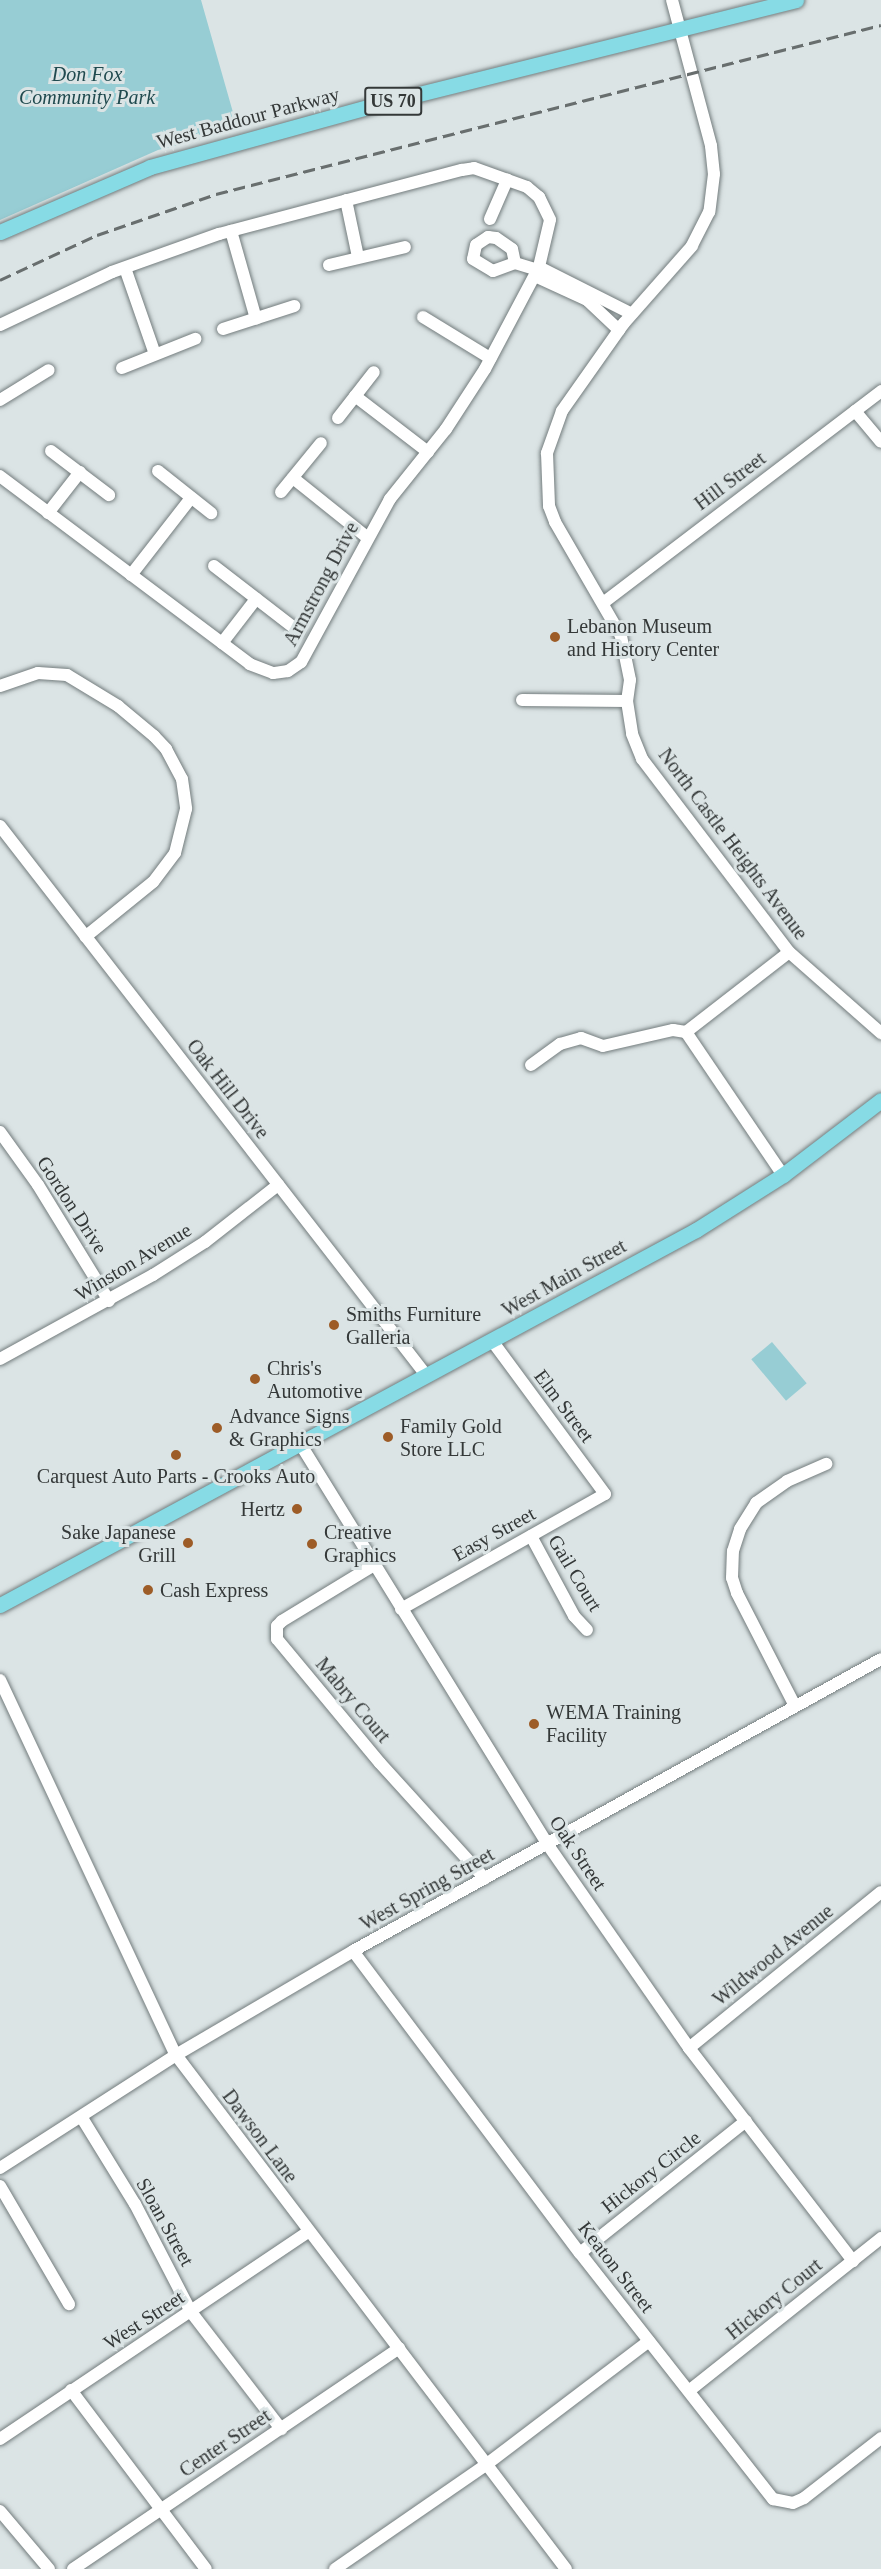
<!DOCTYPE html>
<style>
body{margin:0}
#map{position:relative;width:881px;height:2569px;overflow:hidden;background:#dbe4e5;font-family:Georgia,serif}
div>[style]{position:absolute}
.green>*{inset:0;background:#97cdd4;transform-origin:0 0}
.roads{filter:drop-shadow(0 0 2px #737c7d) drop-shadow(0 0 2px #737c7d)}
.minor>*{height:12px;margin:-6px;padding:0 6px;transform-origin:6px;border-radius:6px;background:#fff}
.major>*{height:15px;margin:-7.5px;padding:0 7.5px;transform-origin:7.5px;border-radius:7.5px;background:#87dbe5}
.rail>*{height:3px;margin-top:-1.5px;transform-origin:0;background:repeating-linear-gradient(90deg,#686e6e 0 12px,transparent 0 18px)}
.dots>*{width:16px;height:16px;translate:-50% -50%;box-sizing:border-box;border:3px solid #dbe4e5;border-radius:50%}
span{translate:-50% -50%;white-space:nowrap;text-align:center;line-height:1.15;-webkit-text-stroke:6px #dbe4e5;paint-order:stroke}
.shield-label span{padding:2px 4px;background:#dbe4e5;border:2px solid;border-radius:4px;-webkit-text-stroke-width:0}
.shield-label{font-size:18px;color:#343838;font-weight:700}
.park-label{font-size:20px;color:#204a4f;font-style:italic}
.street-label{font-size:20px;color:#343838}
.poi-label{font-size:20px;color:#343838}
.left{translate:0 -50%;text-align:left}
.right{translate:-100% -50%;text-align:right}
</style>
<div id="map">
<div class="green">
<i style="clip-path:polygon(0 0,201px 0,238px 130px,158px 150px,0 220px)"></i>
<i style="left:772px;top:1342px;width:54px;height:27px;rotate:50deg"></i>
</div>
<div class="roads">
<div class="minor">
<i style="left:672px;top:0;width:151px;rotate:75deg"></i>
<i style="left:711px;top:146px;width:28px;rotate:84deg"></i>
<i style="left:714px;top:174px;width:38px;rotate:97deg"></i>
<i style="left:709px;top:212px;width:38px;rotate:117deg"></i>
<i style="left:692px;top:246px;width:103px;rotate:131.4deg"></i>
<i style="left:624px;top:323px;width:108px;rotate:125.2deg"></i>
<i style="left:562px;top:411px;width:45px;rotate:109.7deg"></i>
<i style="left:547px;top:453px;width:53px;rotate:87.8deg"></i>
<i style="left:549px;top:506px;width:17px;rotate:69deg"></i>
<i style="left:555px;top:522px;width:132px;rotate:59.9deg"></i>
<i style="left:621px;top:636px;width:45px;rotate:78.4deg"></i>
<i style="left:630px;top:680px;width:21px;rotate:98deg"></i>
<i style="left:627px;top:701px;width:33px;rotate:81deg"></i>
<i style="left:632px;top:734px;width:27px;rotate:68deg"></i>
<i style="left:642px;top:759px;width:243px;rotate:52.7deg"></i>
<i style="left:789px;top:952px;width:123px;rotate:41.4deg"></i>
<i style="left:346px;top:200px;width:58px;rotate:78.1deg"></i>
<i style="left:490px;top:219px;width:43px;rotate:-66.4deg"></i>
<i style="left:231px;top:231px;width:91px;rotate:74.1deg"></i>
<i style="left:515px;top:263px;width:14px;rotate:-102deg"></i>
<i style="left:512px;top:249px;width:19px;rotate:-145deg"></i>
<i style="left:496px;top:238px;width:8px;rotate:-173deg"></i>
<i style="left:488px;top:237px;width:14px;rotate:146deg"></i>
<i style="left:476px;top:245px;width:14px;rotate:102deg"></i>
<i style="left:473px;top:259px;width:23px;rotate:31deg"></i>
<i style="left:493px;top:271px;width:23px;rotate:-20deg"></i>
<i style="left:515px;top:263px;width:24px;rotate:17deg"></i>
<i style="left:329px;top:265px;width:78px;rotate:-13.3deg"></i>
<i style="left:539px;top:267px;width:104px;rotate:26.8deg"></i>
<i style="left:125px;top:268px;width:91px;rotate:70.8deg"></i>
<i style="left:535px;top:276px;width:57px;rotate:24.8deg"></i>
<i style="left:587px;top:300px;width:44px;rotate:43.2deg"></i>
<i style="left:423px;top:317px;width:79px;rotate:31.5deg"></i>
<i style="left:0;top:325px;width:124px;rotate:-25.3deg"></i>
<i style="left:112px;top:272px;width:114px;rotate:-19.6deg"></i>
<i style="left:219px;top:234px;width:251px;rotate:-14.8deg"></i>
<i style="left:462px;top:170px;width:12px;rotate:-9deg"></i>
<i style="left:474px;top:168px;width:56px;rotate:19.7deg"></i>
<i style="left:527px;top:187px;width:16px;rotate:40deg"></i>
<i style="left:539px;top:197px;width:25px;rotate:64deg"></i>
<i style="left:550px;top:220px;width:48px;rotate:103.2deg"></i>
<i style="left:539px;top:267px;width:115px;rotate:117.9deg"></i>
<i style="left:485px;top:369px;width:72px;rotate:123deg"></i>
<i style="left:446px;top:429px;width:90px;rotate:128.7deg"></i>
<i style="left:390px;top:499px;width:186px;rotate:118.6deg"></i>
<i style="left:301px;top:662px;width:16px;rotate:145deg"></i>
<i style="left:288px;top:671px;width:15px;rotate:172deg"></i>
<i style="left:273px;top:673px;width:25px;rotate:-159deg"></i>
<i style="left:250px;top:664px;width:313px;rotate:-143.1deg"></i>
<i style="left:223px;top:329px;width:75px;rotate:-17.9deg"></i>
<i style="left:122px;top:368px;width:79px;rotate:-21.7deg"></i>
<i style="left:355px;top:396px;width:92px;rotate:37.5deg"></i>
<i style="left:0;top:400px;width:57px;rotate:-31.5deg"></i>
<i style="left:855px;top:411px;width:40px;rotate:50deg"></i>
<i style="left:338px;top:418px;width:58px;rotate:-52deg"></i>
<i style="left:51px;top:451px;width:73px;rotate:37.2deg"></i>
<i style="left:158px;top:471px;width:68px;rotate:38.4deg"></i>
<i style="left:293px;top:478px;width:96px;rotate:38.7deg"></i>
<i style="left:281px;top:492px;width:63px;rotate:-50.8deg"></i>
<i style="left:48px;top:513px;width:52px;rotate:-52deg"></i>
<i style="left:214px;top:566px;width:106px;rotate:37.7deg"></i>
<i style="left:131px;top:575px;width:98px;rotate:-52.1deg"></i>
<i style="left:603px;top:603px;width:350px;rotate:-37.3deg"></i>
<i style="left:222px;top:643px;width:56px;rotate:-52.3deg"></i>
<i style="left:0;top:686px;width:40px;rotate:-18.9deg"></i>
<i style="left:38px;top:673px;width:29px;rotate:4deg"></i>
<i style="left:67px;top:675px;width:60px;rotate:31.3deg"></i>
<i style="left:118px;top:706px;width:47px;rotate:39.8deg"></i>
<i style="left:154px;top:736px;width:18px;rotate:47deg"></i>
<i style="left:166px;top:749px;width:34px;rotate:62deg"></i>
<i style="left:182px;top:779px;width:30px;rotate:82deg"></i>
<i style="left:186px;top:809px;width:45px;rotate:104deg"></i>
<i style="left:175px;top:853px;width:36px;rotate:127deg"></i>
<i style="left:153px;top:882px;width:87px;rotate:141deg"></i>
<i style="left:522px;top:700px;width:105px;rotate:0.5deg"></i>
<i style="left:0;top:826px;width:695px;rotate:52.19deg"></i>
<i style="left:686px;top:1032px;width:173px;rotate:55.9deg"></i>
<i style="left:531px;top:1065px;width:36px;rotate:-36deg"></i>
<i style="left:560px;top:1044px;width:22px;rotate:-16deg"></i>
<i style="left:581px;top:1038px;width:23px;rotate:20deg"></i>
<i style="left:603px;top:1046px;width:72px;rotate:-12.9deg"></i>
<i style="left:673px;top:1030px;width:13px;rotate:9deg"></i>
<i style="left:686px;top:1032px;width:130px;rotate:-37.8deg"></i>
<i style="left:0;top:1132px;width:65px;rotate:54.4deg"></i>
<i style="left:38px;top:1185px;width:136px;rotate:58.5deg"></i>
<i style="left:0;top:1359px;width:175px;rotate:-28.8deg"></i>
<i style="left:153px;top:1275px;width:62px;rotate:-32.4deg"></i>
<i style="left:205px;top:1242px;width:93px;rotate:-38deg"></i>
<i style="left:301px;top:1445px;width:470px;rotate:58.3deg"></i>
<i style="left:548px;top:1845px;width:247px;rotate:55.2deg"></i>
<i style="left:689px;top:2048px;width:269px;rotate:52.4deg"></i>
<i style="left:531px;top:1536px;width:91px;rotate:61.7deg"></i>
<i style="left:574px;top:1616px;width:19px;rotate:47deg"></i>
<i style="left:374px;top:1565px;width:108px;rotate:148.7deg"></i>
<i style="left:282px;top:1621px;width:7px;rotate:135deg"></i>
<i style="left:277px;top:1626px;width:13px;rotate:90deg"></i>
<i style="left:277px;top:1639px;width:161px;rotate:50.3deg"></i>
<i style="left:380px;top:1763px;width:156px;rotate:47.8deg"></i>
<i style="left:401px;top:1609px;width:234px;rotate:-29.4deg"></i>
<i style="left:605px;top:1494px;width:190px;rotate:-126.4deg"></i>
<i style="left:0;top:1680px;width:414px;rotate:64.9deg"></i>
<i style="left:176px;top:2055px;width:645px;rotate:52.81deg"></i>
<i style="left:795px;top:1706px;width:127px;rotate:-117.2deg"></i>
<i style="left:737px;top:1593px;width:16px;rotate:-108deg"></i>
<i style="left:732px;top:1578px;width:27px;rotate:-88deg"></i>
<i style="left:733px;top:1551px;width:23px;rotate:-72deg"></i>
<i style="left:740px;top:1529px;width:31px;rotate:-58deg"></i>
<i style="left:756px;top:1503px;width:38px;rotate:-35deg"></i>
<i style="left:787px;top:1481px;width:43px;rotate:-23.6deg"></i>
<i style="left:353px;top:1951px;width:378px;rotate:53.1deg"></i>
<i style="left:580px;top:2253px;width:313px;rotate:51.9deg"></i>
<i style="left:773px;top:2499px;width:20px;rotate:11deg"></i>
<i style="left:793px;top:2503px;width:12px;rotate:-24deg"></i>
<i style="left:804px;top:2498px;width:98px;rotate:-37.9deg"></i>
<i style="left:689px;top:2048px;width:247px;rotate:-39.1deg"></i>
<i style="left:82px;top:2118px;width:101px;rotate:58.4deg"></i>
<i style="left:135px;top:2204px;width:122px;rotate:62.6deg"></i>
<i style="left:191px;top:2312px;width:148px;rotate:52.4deg"></i>
<i style="left:0;top:2168px;width:209px;rotate:-32.7deg"></i>
<i style="left:176px;top:2055px;width:205px;rotate:-30.4deg"></i>
<i style="left:353px;top:1951px;width:603px;rotate:-28.94deg"></i>
<i style="left:0;top:2186px;width:137px;rotate:59.7deg"></i>
<i style="left:580px;top:2253px;width:212px;rotate:-38.5deg"></i>
<i style="left:71px;top:2390px;width:224px;rotate:53deg"></i>
<i style="left:690px;top:2390px;width:244px;rotate:-38.5deg"></i>
<i style="left:0;top:2439px;width:371px;rotate:-33.9deg"></i>
<i style="left:0;top:2511px;width:76px;rotate:49.8deg"></i>
<i style="left:73px;top:2569px;width:394px;rotate:-34.1deg"></i>
<i style="left:335px;top:2569px;width:185px;rotate:-34.6deg"></i>
<i style="left:487px;top:2464px;width:203px;rotate:-37.2deg"></i>
</div>
<div class="major">
<i style="left:0;top:232px;width:163px;rotate:-23.4deg"></i>
<i style="left:150px;top:167px;width:238px;rotate:-15.4deg"></i>
<i style="left:379px;top:104px;width:430px;rotate:-14deg"></i>
<i style="left:0;top:1605px;width:791px;rotate:-28.32deg"></i>
<i style="left:696px;top:1230px;width:103px;rotate:-32.3deg"></i>
<i style="left:783px;top:1175px;width:123px;rotate:-37.4deg"></i>
</div>
</div>
<div class="rail">
<i style="left:0;top:280px;width:107px;rotate:-24.9deg"></i>
<i style="left:97px;top:235px;width:126px;rotate:-19deg"></i>
<i style="left:216px;top:194px;width:686px;rotate:-14.26deg"></i>
</div>
<div class="dots">
<i style="left:555px;top:637px;background:#9d5c27"></i>
<i style="left:334px;top:1325px;background:#9d5c27"></i>
<i style="left:255px;top:1379px;background:#9d5c27"></i>
<i style="left:217px;top:1428px;background:#9d5c27"></i>
<i style="left:388px;top:1437px;background:#9d5c27"></i>
<i style="left:176px;top:1455px;background:#9d5c27"></i>
<i style="left:297px;top:1509px;background:#9d5c27"></i>
<i style="left:188px;top:1543px;background:#9d5c27"></i>
<i style="left:312px;top:1544px;background:#9d5c27"></i>
<i style="left:148px;top:1590px;background:#9d5c27"></i>
<i style="left:534px;top:1724px;background:#9d5c27"></i>
</div>
<div class="shield-label">
<span style="left:393px;top:101px">US 70</span>
</div>
<div class="park-label">
<span style="left:87px;top:86px">Don Fox<br>Community Park</span>
</div>
<div class="street-label">
<span style="left:248px;top:118px;rotate:-15deg">West Baddour Parkway</span>
<span style="left:730px;top:481px;rotate:-37deg">Hill Street</span>
<span style="left:321px;top:584px;rotate:-62deg">Armstrong Drive</span>
<span style="left:733px;top:844px;rotate:53deg">North Castle Heights Avenue</span>
<span style="left:228px;top:1089px;rotate:52deg">Oak Hill Drive</span>
<span style="left:72px;top:1205px;rotate:57deg">Gordon Drive</span>
<span style="left:133px;top:1262px;rotate:-31deg">Winston Avenue</span>
<span style="left:564px;top:1278px;rotate:-29deg">West Main Street</span>
<span style="left:564px;top:1406px;rotate:53deg">Elm Street</span>
<span style="left:494px;top:1534px;rotate:-29deg">Easy Street</span>
<span style="left:575px;top:1573px;rotate:59deg">Gail Court</span>
<span style="left:353px;top:1700px;rotate:50deg">Mabry Court</span>
<span style="left:578px;top:1853px;rotate:56deg">Oak Street</span>
<span style="left:427px;top:1889px;rotate:-29deg">West Spring Street</span>
<span style="left:773px;top:1955px;rotate:-39deg">Wildwood Avenue</span>
<span style="left:260px;top:2136px;rotate:53deg">Dawson Lane</span>
<span style="left:651px;top:2172px;rotate:-38deg">Hickory Circle</span>
<span style="left:165px;top:2222px;rotate:61deg">Sloan Street</span>
<span style="left:616px;top:2267px;rotate:52deg">Keaton Street</span>
<span style="left:774px;top:2299px;rotate:-39deg">Hickory Court</span>
<span style="left:144px;top:2320px;rotate:-33deg">West Street</span>
<span style="left:225px;top:2443px;rotate:-34deg">Center Street</span>
</div>
<div class="poi-label">
<span class="left" style="left:567px;top:638px">Lebanon Museum<br>and History Center</span>
<span class="left" style="left:346px;top:1326px">Smiths Furniture<br>Galleria</span>
<span class="left" style="left:267px;top:1380px">Chris's<br>Automotive</span>
<span class="left" style="left:229px;top:1428px">Advance Signs<br>&amp; Graphics</span>
<span class="left" style="left:400px;top:1438px">Family Gold<br>Store LLC</span>
<span style="left:176px;top:1476px">Carquest Auto Parts - Crooks Auto</span>
<span class="right" style="left:285px;top:1509px">Hertz</span>
<span class="right" style="left:176px;top:1544px">Sake Japanese<br>Grill</span>
<span class="left" style="left:324px;top:1544px">Creative<br>Graphics</span>
<span class="left" style="left:160px;top:1590px">Cash Express</span>
<span class="left" style="left:546px;top:1724px">WEMA Training<br>Facility</span>
</div>
</div>
